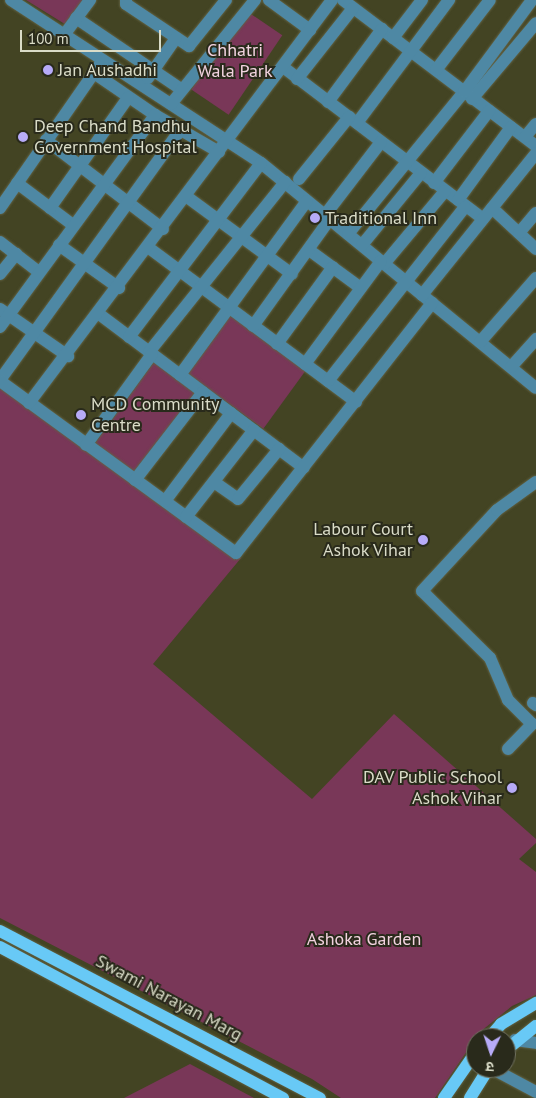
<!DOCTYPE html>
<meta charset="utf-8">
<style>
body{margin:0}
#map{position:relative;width:536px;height:1098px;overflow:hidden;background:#434423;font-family:"PT Sans","Noto Sans Devanagari",sans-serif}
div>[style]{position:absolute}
.green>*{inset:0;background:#793758;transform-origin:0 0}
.roads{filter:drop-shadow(0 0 1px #616244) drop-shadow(0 0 1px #616244)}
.minor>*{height:12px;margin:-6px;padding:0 6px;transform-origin:6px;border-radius:6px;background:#4e88a4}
.major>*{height:12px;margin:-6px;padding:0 6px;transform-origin:6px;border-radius:6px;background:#68c9f6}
.dots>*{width:14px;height:14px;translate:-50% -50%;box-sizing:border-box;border:2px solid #292a1b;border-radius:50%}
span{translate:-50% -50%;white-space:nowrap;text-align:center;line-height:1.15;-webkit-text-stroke:4px #292a1b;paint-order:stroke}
.park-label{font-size:18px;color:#f3d3e0}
.poi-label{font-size:18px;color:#dadcc8}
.left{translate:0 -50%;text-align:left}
.right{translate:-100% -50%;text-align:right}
.street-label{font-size:18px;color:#dadcc8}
.north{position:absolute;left:466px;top:1028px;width:50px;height:50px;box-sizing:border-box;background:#292a1b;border:1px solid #707160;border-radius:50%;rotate:184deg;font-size:14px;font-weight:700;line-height:20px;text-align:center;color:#dadcc8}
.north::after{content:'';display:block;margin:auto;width:18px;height:22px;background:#b7abf8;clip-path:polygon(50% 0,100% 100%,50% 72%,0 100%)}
.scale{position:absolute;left:20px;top:30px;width:141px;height:22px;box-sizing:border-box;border:2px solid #dadcc8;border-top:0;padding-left:6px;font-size:15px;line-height:18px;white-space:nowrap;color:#dadcc8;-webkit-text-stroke:4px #292a1b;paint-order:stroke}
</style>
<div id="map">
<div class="green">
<i style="clip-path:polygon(26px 0,88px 0,68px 26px)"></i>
<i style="left:245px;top:10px;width:45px;height:96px;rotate:34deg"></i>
<i style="left:231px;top:315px;width:93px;height:73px;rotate:36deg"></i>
<i style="left:154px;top:362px;width:52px;height:102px;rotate:36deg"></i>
<i style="clip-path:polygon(0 388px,241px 558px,153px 664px,312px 799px,394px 714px,536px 839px,536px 843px,519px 859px,536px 872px,536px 995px,512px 1006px,480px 1032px,435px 1098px,341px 1098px,312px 1079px,0 918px)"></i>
<i style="clip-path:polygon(190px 1064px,254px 1098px,124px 1098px)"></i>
</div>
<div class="roads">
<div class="minor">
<i style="left:11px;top:0;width:298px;rotate:33.1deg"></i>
<i style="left:261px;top:163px;width:355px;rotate:39.3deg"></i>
<i style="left:126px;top:0;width:4px;rotate:90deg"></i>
<i style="left:126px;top:4px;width:76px;rotate:33.7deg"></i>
<i style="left:189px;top:46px;width:59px;rotate:-51.2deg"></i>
<i style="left:269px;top:0;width:51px;rotate:36.2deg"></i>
<i style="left:343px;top:0;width:242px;rotate:37.1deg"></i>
<i style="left:76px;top:18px;width:127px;rotate:34.1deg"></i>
<i style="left:64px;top:35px;width:44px;rotate:-53.4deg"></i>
<i style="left:393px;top:38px;width:48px;rotate:-52.7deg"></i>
<i style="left:283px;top:67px;width:251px;rotate:37.2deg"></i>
<i style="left:436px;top:70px;width:88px;rotate:-52.4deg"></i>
<i style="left:94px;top:73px;width:74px;rotate:34.5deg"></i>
<i style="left:155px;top:115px;width:74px;rotate:30deg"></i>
<i style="left:148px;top:78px;width:49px;rotate:-55deg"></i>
<i style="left:297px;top:79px;width:90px;rotate:-51.7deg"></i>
<i style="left:472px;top:99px;width:99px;rotate:-49.9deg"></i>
<i style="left:328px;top:102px;width:91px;rotate:-53.5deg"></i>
<i style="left:171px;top:104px;width:134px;rotate:-51.1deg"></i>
<i style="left:357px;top:123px;width:154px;rotate:-53.2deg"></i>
<i style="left:525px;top:137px;width:17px;rotate:-50deg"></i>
<i style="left:46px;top:140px;width:147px;rotate:37.3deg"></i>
<i style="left:299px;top:179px;width:80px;rotate:-51.1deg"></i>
<i style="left:17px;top:183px;width:70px;rotate:36.9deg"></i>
<i style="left:434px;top:183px;width:91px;rotate:-52.6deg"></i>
<i style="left:187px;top:197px;width:130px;rotate:36.3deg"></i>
<i style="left:458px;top:200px;width:90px;rotate:-54deg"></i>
<i style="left:0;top:208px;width:180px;rotate:-55.2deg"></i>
<i style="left:50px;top:208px;width:135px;rotate:-54.7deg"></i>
<i style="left:492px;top:208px;width:60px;rotate:43deg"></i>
<i style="left:325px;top:215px;width:92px;rotate:-52.5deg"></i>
<i style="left:519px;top:233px;width:26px;rotate:-50deg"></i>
<i style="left:348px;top:234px;width:183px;rotate:-50.8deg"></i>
<i style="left:464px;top:92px;width:114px;rotate:-53.5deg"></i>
<i style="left:0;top:242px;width:49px;rotate:37.6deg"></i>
<i style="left:59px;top:245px;width:74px;rotate:35.6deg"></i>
<i style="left:362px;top:245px;width:93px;rotate:-50.7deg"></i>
<i style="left:149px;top:248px;width:258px;rotate:36.6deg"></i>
<i style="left:309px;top:250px;width:64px;rotate:36.2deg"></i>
<i style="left:384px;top:264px;width:95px;rotate:-50.1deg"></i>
<i style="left:0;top:274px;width:26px;rotate:-51deg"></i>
<i style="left:422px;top:295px;width:182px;rotate:-51.2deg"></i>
<i style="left:0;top:309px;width:83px;rotate:34.7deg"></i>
<i style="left:99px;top:314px;width:256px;rotate:36.9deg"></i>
<i style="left:253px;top:326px;width:132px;rotate:-54.3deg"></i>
<i style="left:0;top:327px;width:263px;rotate:-53.8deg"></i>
<i style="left:129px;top:337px;width:218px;rotate:-52.8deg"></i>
<i style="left:480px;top:342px;width:85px;rotate:-48.8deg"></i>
<i style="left:277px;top:344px;width:95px;rotate:-54deg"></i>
<i style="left:149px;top:352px;width:218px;rotate:-51.3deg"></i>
<i style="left:305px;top:364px;width:128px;rotate:-53.6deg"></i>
<i style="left:511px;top:367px;width:38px;rotate:-48deg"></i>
<i style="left:180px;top:375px;width:215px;rotate:-53.9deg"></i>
<i style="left:0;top:380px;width:309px;rotate:-54.2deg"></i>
<i style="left:0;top:381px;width:292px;rotate:36.1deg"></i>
<i style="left:236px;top:553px;width:318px;rotate:-51.9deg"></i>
<i style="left:328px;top:381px;width:221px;rotate:-51.8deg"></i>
<i style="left:29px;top:403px;width:504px;rotate:-53.06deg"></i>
<i style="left:86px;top:445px;width:112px;rotate:-54deg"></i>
<i style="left:135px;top:480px;width:111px;rotate:-52.3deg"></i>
<i style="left:214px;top:482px;width:29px;rotate:35deg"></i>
<i style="left:238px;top:499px;width:65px;rotate:-50.6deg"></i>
<i style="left:165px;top:501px;width:110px;rotate:-53.1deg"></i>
<i style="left:186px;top:517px;width:110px;rotate:-52deg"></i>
<i style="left:533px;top:703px;width:4px;rotate:34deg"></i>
<i style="left:508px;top:749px;width:35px;rotate:-46deg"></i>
<i style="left:532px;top:724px;width:34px;rotate:-135deg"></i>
<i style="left:508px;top:700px;width:46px;rotate:-113.2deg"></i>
<i style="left:490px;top:658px;width:95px;rotate:-135.4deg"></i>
<i style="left:422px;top:591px;width:110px;rotate:-47.2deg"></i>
<i style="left:497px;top:510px;width:48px;rotate:-35.7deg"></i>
<i style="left:515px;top:1040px;width:21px;rotate:8deg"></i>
<i style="left:491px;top:1068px;width:51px;rotate:28.1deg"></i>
</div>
<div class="major">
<i style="left:0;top:931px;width:361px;rotate:27.6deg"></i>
<i style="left:0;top:947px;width:321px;rotate:28.1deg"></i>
<i style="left:489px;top:1038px;width:18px;rotate:-49deg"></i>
<i style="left:501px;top:1024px;width:41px;rotate:-31deg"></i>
<i style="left:506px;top:1050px;width:38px;rotate:-39deg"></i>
<i style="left:444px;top:1098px;width:56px;rotate:-55.2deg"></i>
<i style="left:470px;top:1098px;width:36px;rotate:-58deg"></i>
</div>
</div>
<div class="dots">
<i style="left:48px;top:70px;background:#b7abf8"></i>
<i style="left:23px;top:137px;background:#b7abf8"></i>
<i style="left:315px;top:218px;background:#b7abf8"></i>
<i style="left:81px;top:415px;background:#b7abf8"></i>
<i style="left:423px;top:540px;background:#b7abf8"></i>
<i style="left:512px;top:788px;background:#b7abf8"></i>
</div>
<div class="park-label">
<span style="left:235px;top:61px">Chhatri<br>Wala Park</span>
<span style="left:364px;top:939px">Ashoka Garden</span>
</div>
<div class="poi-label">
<span class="left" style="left:58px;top:70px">Jan Aushadhi</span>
<span class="left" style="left:34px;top:137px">Deep Chand Bandhu<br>Government Hospital</span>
<span class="left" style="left:325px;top:218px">Traditional Inn</span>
<span class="left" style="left:91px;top:415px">MCD Community<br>Centre</span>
<span class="right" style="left:413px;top:540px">Labour Court<br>Ashok Vihar</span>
<span class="right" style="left:502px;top:788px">DAV Public School<br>Ashok Vihar</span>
</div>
<div class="street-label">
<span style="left:169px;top:998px;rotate:28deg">Swami Narayan Marg</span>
</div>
<div class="north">उ</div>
<div class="scale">100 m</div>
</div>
